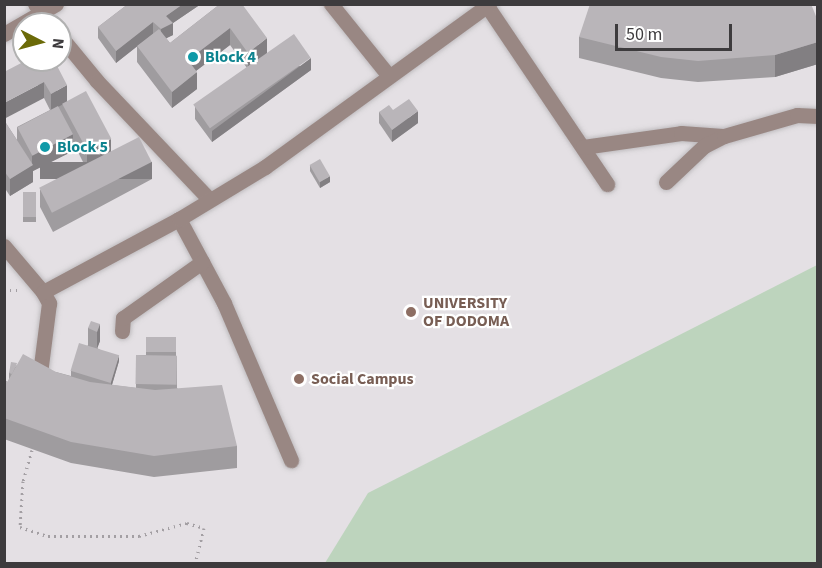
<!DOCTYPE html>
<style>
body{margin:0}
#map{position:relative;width:822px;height:568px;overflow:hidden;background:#e4e0e4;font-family:"Source Sans 3",sans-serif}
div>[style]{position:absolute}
.green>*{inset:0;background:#bdd4bd}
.path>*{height:3px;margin-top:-1.5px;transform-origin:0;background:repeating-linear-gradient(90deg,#a39fa3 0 1.5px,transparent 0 6px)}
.roads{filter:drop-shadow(0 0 2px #bfbcbf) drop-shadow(0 0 2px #bfbcbf)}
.minor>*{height:15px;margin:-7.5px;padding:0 7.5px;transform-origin:7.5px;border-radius:7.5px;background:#998783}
.wall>*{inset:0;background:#9f9c9f;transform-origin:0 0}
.shaded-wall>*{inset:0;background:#827f82;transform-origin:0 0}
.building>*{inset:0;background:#b9b5b9;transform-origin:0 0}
.dots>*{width:16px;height:16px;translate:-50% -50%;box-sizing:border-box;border:3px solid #fff;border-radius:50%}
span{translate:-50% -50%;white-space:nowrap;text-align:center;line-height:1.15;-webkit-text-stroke:4.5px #fff;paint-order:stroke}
.culture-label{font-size:16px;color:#0d838f;font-weight:700}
.left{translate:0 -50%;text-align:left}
.education-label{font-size:16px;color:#785e54;font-weight:700}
.frame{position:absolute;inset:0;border:6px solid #3d3b3d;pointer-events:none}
.north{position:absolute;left:12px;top:12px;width:60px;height:60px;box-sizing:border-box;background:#fff;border:2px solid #b1b1b1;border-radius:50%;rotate:96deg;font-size:16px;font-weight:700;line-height:24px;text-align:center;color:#3d3b3d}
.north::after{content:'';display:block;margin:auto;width:21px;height:27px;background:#6b6a08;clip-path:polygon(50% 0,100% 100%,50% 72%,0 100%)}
.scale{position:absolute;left:615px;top:24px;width:117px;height:27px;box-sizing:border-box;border:3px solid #3d3b3d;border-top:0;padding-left:8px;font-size:18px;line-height:21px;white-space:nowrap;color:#3d3b3d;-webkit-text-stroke:4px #fff;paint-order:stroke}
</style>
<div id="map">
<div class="green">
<i style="clip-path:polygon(817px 265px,817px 563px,325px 563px,368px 493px)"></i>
</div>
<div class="path">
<i style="left:4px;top:290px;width:17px"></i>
<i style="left:32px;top:450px;width:32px;rotate:106deg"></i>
<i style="left:23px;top:481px;width:46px;rotate:93.7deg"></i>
<i style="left:20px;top:527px;width:29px;rotate:18deg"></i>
<i style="left:48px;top:536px;width:91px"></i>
<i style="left:139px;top:536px;width:50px;rotate:-15.2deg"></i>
<i style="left:187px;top:523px;width:18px;rotate:16deg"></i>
<i style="left:204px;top:528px;width:37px;rotate:104deg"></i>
</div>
<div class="roads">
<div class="minor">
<i style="left:35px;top:4px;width:25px;rotate:53deg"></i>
<i style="left:331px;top:4px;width:91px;rotate:51.2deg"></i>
<i style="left:487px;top:6px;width:215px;rotate:56deg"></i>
<i style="left:4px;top:34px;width:60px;rotate:-30deg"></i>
<i style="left:60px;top:36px;width:58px;rotate:50.6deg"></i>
<i style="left:97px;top:81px;width:163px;rotate:46.5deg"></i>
<i style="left:583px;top:147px;width:99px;rotate:-8.1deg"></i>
<i style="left:681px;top:133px;width:42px;rotate:4.1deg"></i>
<i style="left:666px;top:182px;width:52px;rotate:-43.5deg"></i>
<i style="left:704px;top:146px;width:22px;rotate:-27deg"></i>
<i style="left:724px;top:136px;width:76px;rotate:-16deg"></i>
<i style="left:797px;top:115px;width:21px;rotate:3deg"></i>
<i style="left:179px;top:219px;width:95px;rotate:61.8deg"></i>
<i style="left:224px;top:303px;width:171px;rotate:66.9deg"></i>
<i style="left:4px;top:246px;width:60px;rotate:49.7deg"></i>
<i style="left:43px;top:292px;width:13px;rotate:61deg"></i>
<i style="left:49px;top:303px;width:71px;rotate:97.3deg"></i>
<i style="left:43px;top:292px;width:154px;rotate:-28.2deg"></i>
<i style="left:179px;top:219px;width:100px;rotate:-31.2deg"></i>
<i style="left:265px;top:167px;width:277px;rotate:-36deg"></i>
<i style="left:122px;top:331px;width:13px;rotate:-86deg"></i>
<i style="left:123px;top:318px;width:97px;rotate:-35.3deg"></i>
</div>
</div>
<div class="wall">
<i style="clip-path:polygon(128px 4px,201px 4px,173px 23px,173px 35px,166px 38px,170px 43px,220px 4px,267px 54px,311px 70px,212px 142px,195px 119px,195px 107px,247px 68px,230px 45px,196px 71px,197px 89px,172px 108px,137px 62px,137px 46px,116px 63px,98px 38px,98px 27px)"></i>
<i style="clip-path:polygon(818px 21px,818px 64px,775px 77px,698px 82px,661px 78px,579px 58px,579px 37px)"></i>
<i style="clip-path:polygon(27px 60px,67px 101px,111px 152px,152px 179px,53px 232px,40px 207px,40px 190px,85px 166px,73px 142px,73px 151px,33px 171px,33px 182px,10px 196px,4px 187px,4px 120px,17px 140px,17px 127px,50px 110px,44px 98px)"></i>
<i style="clip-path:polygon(393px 110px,418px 123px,392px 142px,379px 123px,379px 112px)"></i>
<i style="clip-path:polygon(310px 165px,330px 182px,320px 188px,310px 171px)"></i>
<i style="left:36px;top:192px;width:30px;height:13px;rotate:90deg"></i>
<i style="clip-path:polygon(100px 324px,100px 341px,97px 348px,119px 361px,112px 385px,136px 388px,136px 355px,146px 355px,146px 337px,176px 337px,176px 356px,177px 356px,177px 388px,237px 446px,237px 468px,154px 477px,71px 463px,4px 439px,4px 380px,8px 382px,9px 379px,9px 373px,17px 365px,56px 372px,71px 376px,71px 371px,88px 345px,88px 328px)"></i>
</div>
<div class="shaded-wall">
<i style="clip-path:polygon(183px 4px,201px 4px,173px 23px,173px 35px,161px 41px,161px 29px,166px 16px)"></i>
<i style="clip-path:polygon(153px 22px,153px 34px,116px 63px,116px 51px)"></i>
<i style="clip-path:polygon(230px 28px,230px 45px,188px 77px,188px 60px)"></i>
<i style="clip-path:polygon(267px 38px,267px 55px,248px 69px,248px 53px)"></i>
<i style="clip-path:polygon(818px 42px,818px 64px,775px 77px,775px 55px)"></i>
<i style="clip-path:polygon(311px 58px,311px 70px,212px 142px,212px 131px)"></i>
<i style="clip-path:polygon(197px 72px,197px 89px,172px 108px,172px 92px)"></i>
<i style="clip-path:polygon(44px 82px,44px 98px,4px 119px,4px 103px)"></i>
<i style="clip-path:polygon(67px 85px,67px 102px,51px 111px,51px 94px)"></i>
<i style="clip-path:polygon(418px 111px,418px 123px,392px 142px,392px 130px)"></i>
<i style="clip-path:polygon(73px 134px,73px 151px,33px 171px,33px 182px,10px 196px,10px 179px,32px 165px,32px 155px)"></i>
<i style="clip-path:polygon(111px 139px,111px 156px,87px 169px,87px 152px)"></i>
<i style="left:152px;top:162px;width:17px;height:112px;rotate:90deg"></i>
<i style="clip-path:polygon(330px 176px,330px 182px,320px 188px,320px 182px)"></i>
<i style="clip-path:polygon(100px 324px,100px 341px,97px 349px,97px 332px)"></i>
<i style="clip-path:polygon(119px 355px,119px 361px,111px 388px,111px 382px)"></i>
</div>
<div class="building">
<i style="clip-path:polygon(128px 4px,183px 4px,166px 16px,173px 23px,161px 29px,153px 22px,116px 51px,98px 27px)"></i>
<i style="clip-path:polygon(220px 4px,242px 4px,267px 38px,248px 53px,230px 28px,188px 60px,197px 72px,172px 92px,137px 46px,159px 29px,170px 43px)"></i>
<i style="clip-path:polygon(590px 4px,811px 4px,818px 21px,818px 42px,775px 55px,698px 61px,661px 57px,579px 37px)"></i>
<i style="left:294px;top:34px;width:29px;height:123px;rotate:55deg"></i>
<i style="clip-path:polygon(27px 60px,54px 60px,67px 85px,51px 94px,44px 82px,4px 103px,4px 72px)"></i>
<i style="left:86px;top:91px;width:54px;height:27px;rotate:62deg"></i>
<i style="clip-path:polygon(409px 99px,418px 111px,392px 130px,379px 112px,389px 105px,393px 110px)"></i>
<i style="left:58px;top:106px;width:32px;height:46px;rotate:62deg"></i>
<i style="clip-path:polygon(4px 120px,33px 165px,10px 179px,4px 171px)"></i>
<i style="left:139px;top:137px;width:28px;height:112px;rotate:63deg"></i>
<i style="left:320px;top:159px;width:20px;height:12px;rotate:60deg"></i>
<i style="left:36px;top:192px;width:25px;height:13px;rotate:90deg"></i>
<i style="clip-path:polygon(91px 321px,100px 324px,97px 332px,88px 328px)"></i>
<i style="left:146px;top:337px;width:30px;height:15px"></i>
<i style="left:79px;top:343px;width:42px;height:29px;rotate:17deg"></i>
<i style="clip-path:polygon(23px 354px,56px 372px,90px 382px,155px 390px,222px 385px,237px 446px,154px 456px,71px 442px,4px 418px,4px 388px)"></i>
<i style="left:136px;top:355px;width:41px;height:29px;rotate:1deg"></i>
<i style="clip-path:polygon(11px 362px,17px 363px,16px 366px,12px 374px,9px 373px)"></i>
<i style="clip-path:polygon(4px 380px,8px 382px,4px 388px)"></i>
</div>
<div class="dots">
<i style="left:193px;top:57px;background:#0f9aa8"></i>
<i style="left:45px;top:147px;background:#0f9aa8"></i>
<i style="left:411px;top:312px;background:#8d6e63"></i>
<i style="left:299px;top:379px;background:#8d6e63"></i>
</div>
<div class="culture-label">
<span class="left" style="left:205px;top:57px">Block 4</span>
<span class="left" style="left:57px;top:147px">Block 5</span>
</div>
<div class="education-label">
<span class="left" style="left:423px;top:312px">UNIVERSITY<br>OF DODOMA</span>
<span class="left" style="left:311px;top:379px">Social Campus</span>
</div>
<div class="frame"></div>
<div class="north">N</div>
<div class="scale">50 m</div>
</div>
